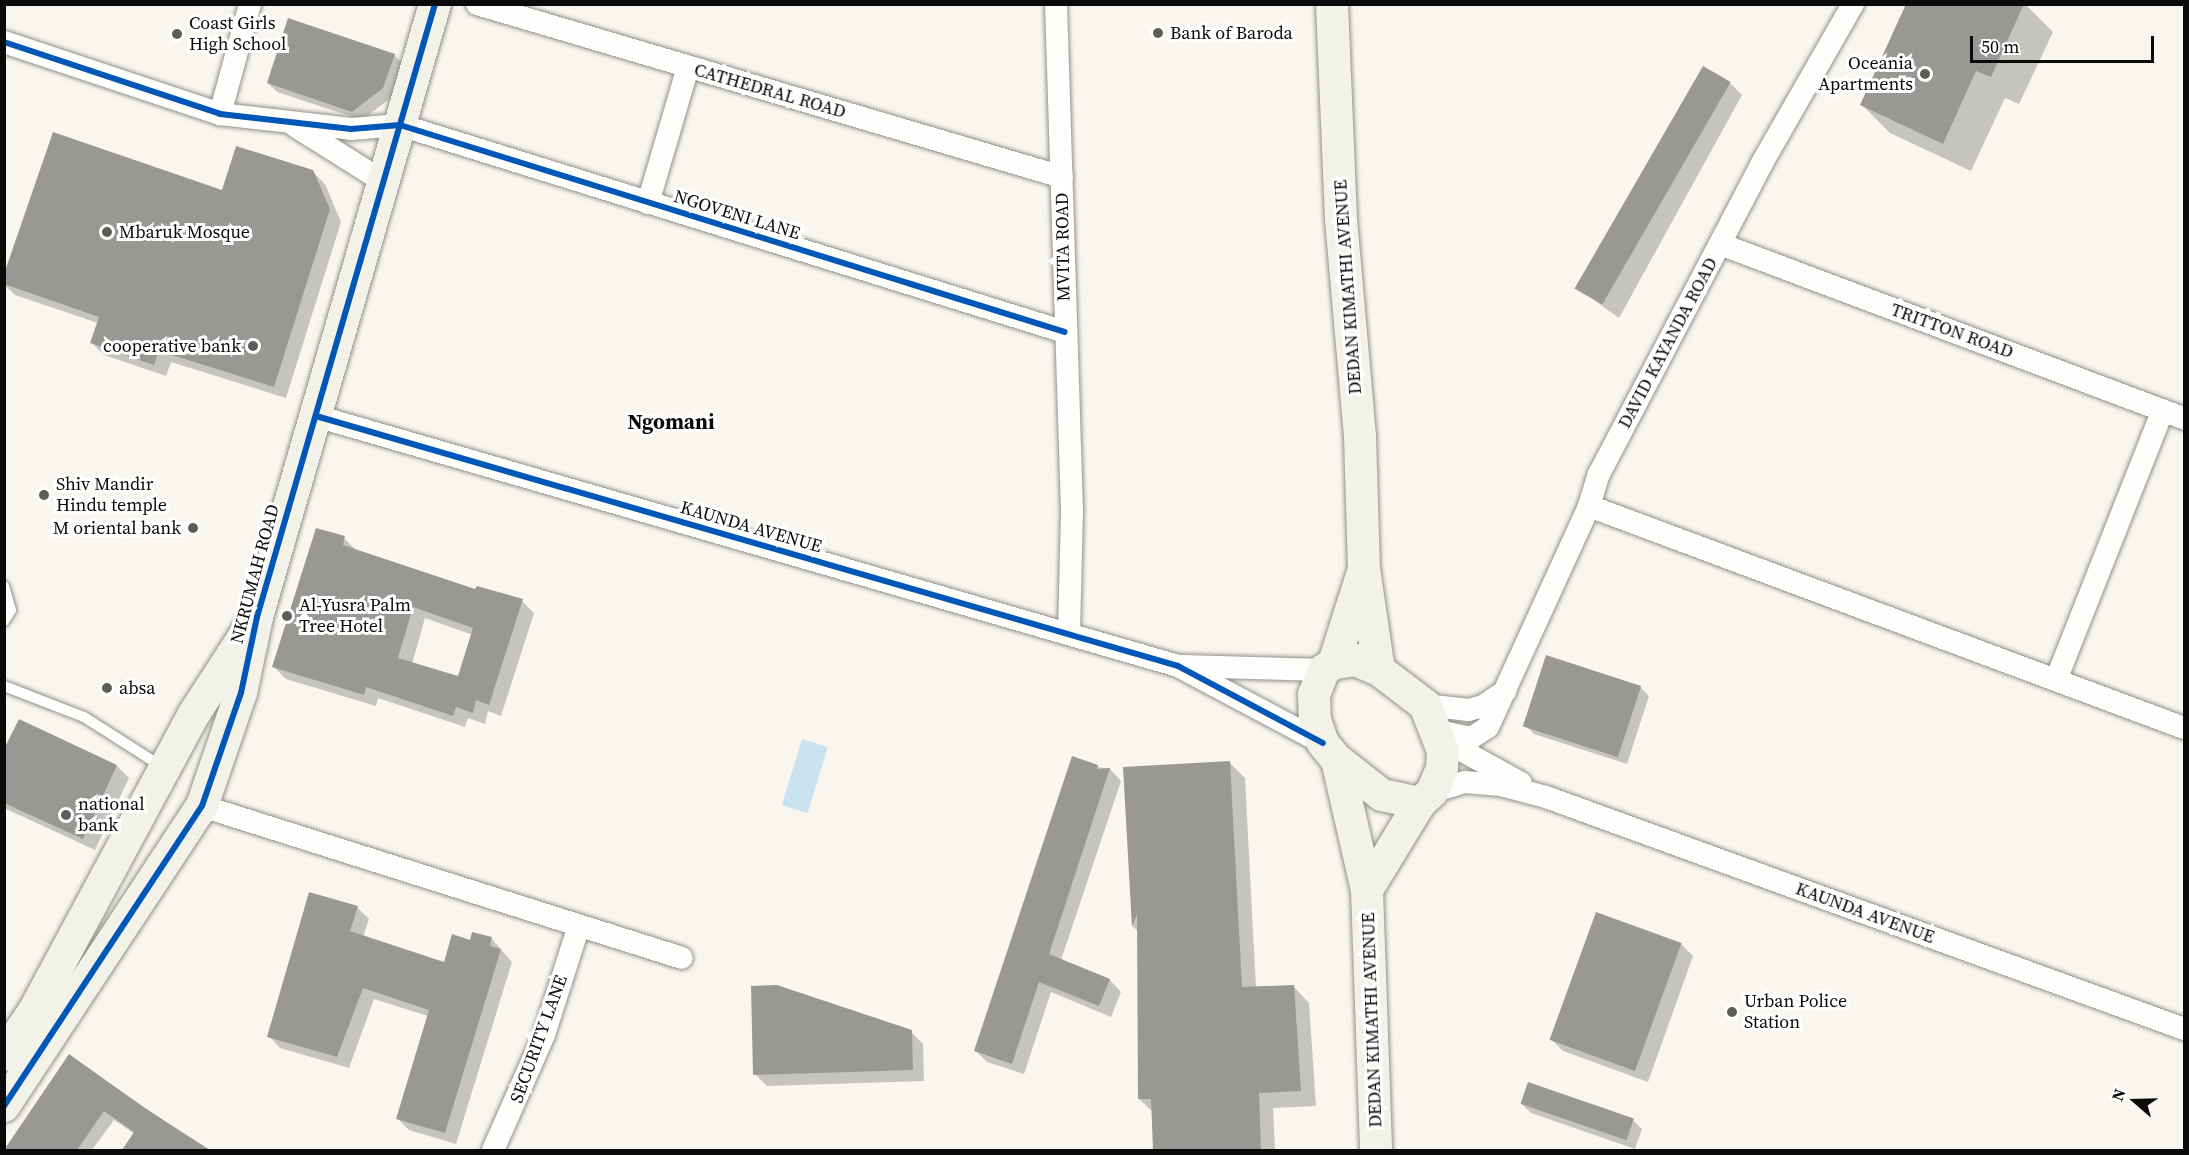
<!DOCTYPE html>
<style>
body{margin:0}
#map{position:relative;width:2189px;height:1155px;overflow:hidden;background:#f8f6ee;font-family:"Source Serif 4",serif}
div>[style]{position:absolute}
.water>*{inset:0;background:#c8e2ef;transform-origin:0 0}
.shadow>*{inset:0;background:#0003}
.building>*{inset:0;background:#9a9894;transform-origin:0 0}
.roads{filter:drop-shadow(0 0 2px #91908d) drop-shadow(0 0 2px #91908d)}
.lane>*{height:10px;margin:-5px;padding:0 5px;transform-origin:5px;border-radius:5px;background:#fefefc}
.street>*{height:22px;margin:-11px;padding:0 11px;transform-origin:11px;border-radius:11px;background:#fefefc}
.secondary>*{height:32px;margin:-16px;padding:0 16px;transform-origin:16px;border-radius:16px;background:#f3f2e8}
.cycleway>*{height:6px;margin:-3px;padding:0 3px;transform-origin:3px;border-radius:3px;background:#0057b8}
.dots>*{width:16px;height:16px;translate:-50% -50%;box-sizing:border-box;border:3px solid #fff;border-radius:50%}
span{translate:-50% -50%;white-space:nowrap;text-align:center;line-height:1.15;-webkit-text-stroke:6px #fff;paint-order:stroke}
.poi-label{font-size:18px;color:#0a0a0a}
.left{translate:0 -50%;text-align:left}
.right{translate:-100% -50%;text-align:right}
.street-label{font-size:18px;color:#0a0a0a}
.quarter-label{font-size:21px;color:#0a0a0a;font-weight:700}
.frame{position:absolute;inset:0;border:6px solid #0a0a0a;pointer-events:none}
.north{position:absolute;left:2105px;top:1071px;width:60px;height:60px;-webkit-text-stroke:4px #fff;paint-order:stroke;rotate:290deg;font-size:16px;font-weight:700;line-height:24px;text-align:center;color:#0a0a0a}
.north::after{content:'';display:block;margin:auto;width:21px;height:27px;background:#0a0a0a;clip-path:polygon(50% 0,100% 100%,50% 72%,0 100%)}
.scale{position:absolute;left:1970px;top:36px;width:184px;height:27px;box-sizing:border-box;border:3px solid #0a0a0a;border-top:0;padding-left:8px;font-size:18px;line-height:21px;white-space:nowrap;color:#0a0a0a;-webkit-text-stroke:4px #fff;paint-order:stroke}
</style>
<div id="map">
<div class="water">
<i style="left:802px;top:739px;width:27px;height:69px;rotate:17deg"></i>
</div>
<div class="shadow">
<i style="clip-path:polygon(1908px 4px,2025px 4px,2053px 32px,2019px 104px,2005px 98px,1971px 171px,1890px 133px,1862px 105px)"></i>
<i style="clip-path:polygon(394px 55px,403px 64px,392px 97px,362px 120px,277px 92px,268px 83px)"></i>
<i style="clip-path:polygon(1730px 83px,1742px 95px,1619px 318px,1580px 290px)"></i>
<i style="clip-path:polygon(313px 172px,325px 184px,341px 222px,286px 398px,171px 362px,166px 376px,104px 355px,92px 343px,98px 323px,15px 295px,4px 284px,223px 192px)"></i>
<i style="clip-path:polygon(evenodd,344px 538px,356px 550px,476px 591px,522px 601px,534px 613px,501px 716px,488px 711px,485px 724px,468px 718px,465px 727px,378px 698px,376px 706px,286px 679px,274px 667px,344px 538px,425px 618px,473px 635px,459px 678px,412px 664px,425px 618px)"></i>
<i style="clip-path:polygon(1640px 687px,1649px 696px,1627px 764px,1534px 734px,1525px 725px)"></i>
<i style="clip-path:polygon(19px 721px,117px 766px,129px 778px,95px 850px,4px 808px,4px 753px)"></i>
<i style="clip-path:polygon(1230px 763px,1245px 778px,1256px 988px,1294px 987px,1309px 1003px,1316px 1106px,1273px 1108px,1275px 1150px,1154px 1150px,1153px 1112px,1139px 1099px,1139px 932px,1133px 927px,1125px 769px)"></i>
<i style="clip-path:polygon(1097px 767px,1110px 769px,1121px 781px,1061px 960px,1110px 980px,1121px 992px,1111px 1017px,1051px 992px,1024px 1074px,987px 1062px,976px 1051px)"></i>
<i style="clip-path:polygon(357px 907px,369px 919px,363px 937px,445px 964px,471px 941px,491px 938px,512px 962px,456px 1144px,409px 1130px,397px 1118px,428px 1016px,374px 999px,349px 1068px,280px 1048px,269px 1036px)"></i>
<i style="clip-path:polygon(1681px 944px,1693px 956px,1648px 1082px,1563px 1051px,1551px 1039px)"></i>
<i style="clip-path:polygon(911px 1032px,923px 1044px,924px 1081px,767px 1086px,755px 1074px)"></i>
<i style="clip-path:polygon(70px 1056px,207px 1150px,124px 1150px,135px 1134px,114px 1120px,92px 1150px,5px 1150px)"></i>
<i style="clip-path:polygon(1522px 1104px,1633px 1120px,1642px 1129px,1635px 1149px,1531px 1113px)"></i>
</div>
<div class="building">
<i style="clip-path:polygon(1906px 4px,2024px 4px,1991px 77px,1976px 71px,1943px 144px,1860px 105px)"></i>
<i style="clip-path:polygon(288px 18px,395px 54px,383px 88px,352px 112px,267px 83px)"></i>
<i style="left:1703px;top:66px;width:32px;height:257px;rotate:30deg"></i>
<i style="clip-path:polygon(53px 132px,222px 190px,236px 146px,313px 170px,330px 209px,274px 387px,159px 351px,154px 365px,90px 343px,99px 317px,4px 284px,4px 274px)"></i>
<i style="clip-path:polygon(evenodd,316px 528px,345px 536px,343px 545px,475px 589px,477px 586px,523px 599px,489px 705px,476px 700px,473px 713px,456px 707px,453px 716px,366px 687px,364px 695px,272px 667px,316px 528px,413px 607px,473px 628px,458px 676px,398px 658px,413px 607px)"></i>
<i style="left:1546px;top:655px;width:100px;height:75px;rotate:18deg"></i>
<i style="clip-path:polygon(19px 719px,117px 765px,83px 839px,4px 803px,4px 749px)"></i>
<i style="clip-path:polygon(1072px 756px,1098px 765px,1097px 769px,1110px 768px,1049px 954px,1110px 979px,1099px 1006px,1039px 982px,1012px 1064px,974px 1051px)"></i>
<i style="clip-path:polygon(1230px 761px,1242px 987px,1294px 985px,1301px 1091px,1259px 1093px,1261px 1150px,1153px 1150px,1151px 1099px,1138px 1099px,1137px 914px,1132px 927px,1123px 767px)"></i>
<i style="clip-path:polygon(309px 892px,358px 906px,350px 931px,444px 962px,452px 934px,470px 940px,472px 932px,492px 937px,490px 946px,501px 949px,445px 1133px,396px 1119px,429px 1010px,363px 988px,337px 1057px,267px 1037px)"></i>
<i style="left:1596px;top:912px;width:91px;height:136px;rotate:20deg"></i>
<i style="clip-path:polygon(777px 985px,912px 1030px,913px 1070px,753px 1075px,751px 986px)"></i>
<i style="clip-path:polygon(69px 1054px,143px 1107px,210px 1150px,122px 1150px,134px 1132px,104px 1111px,77px 1150px,4px 1150px)"></i>
<i style="left:1528px;top:1082px;width:112px;height:23px;rotate:19deg"></i>
</div>
<div class="roads">
<div class="lane">
<i style="left:4px;top:586px;width:25px;rotate:74deg"></i>
<i style="left:11px;top:610px;width:13px;rotate:122deg"></i>
<i style="left:4px;top:686px;width:86px;rotate:21.2deg"></i>
<i style="left:84px;top:717px;width:95px;rotate:32.5deg"></i>
</div>
<div class="street">
<i style="left:477px;top:4px;width:610px;rotate:16.47deg"></i>
<i style="left:1056px;top:4px;width:507px;rotate:88.19deg"></i>
<i style="left:1072px;top:511px;width:123px;rotate:91.4deg"></i>
<i style="left:4px;top:42px;width:228px;rotate:18.4deg"></i>
<i style="left:220px;top:114px;width:132px;rotate:6.5deg"></i>
<i style="left:351px;top:129px;width:49px;rotate:-4.7deg"></i>
<i style="left:400px;top:125px;width:696px;rotate:17.29deg"></i>
<i style="left:220px;top:114px;width:114px;rotate:-74.7deg"></i>
<i style="left:295px;top:126px;width:105px;rotate:32.2deg"></i>
<i style="left:648px;top:203px;width:142px;rotate:-73.6deg"></i>
<i style="left:1720px;top:244px;width:496px;rotate:20.6deg"></i>
<i style="left:316px;top:416px;width:898px;rotate:16.17deg"></i>
<i style="left:1178px;top:666px;width:164px;rotate:28deg"></i>
<i style="left:1589px;top:506px;width:635px;rotate:20.46deg"></i>
<i style="left:1183px;top:666px;width:141px;rotate:1.6deg"></i>
<i style="left:2056px;top:680px;width:290px;rotate:-68.4deg"></i>
<i style="left:1425px;top:705px;width:44px;rotate:6.5deg"></i>
<i style="left:1469px;top:710px;width:15px;rotate:-16deg"></i>
<i style="left:1483px;top:706px;width:27px;rotate:-34deg"></i>
<i style="left:1438px;top:731px;width:34px;rotate:12deg"></i>
<i style="left:1471px;top:738px;width:20px;rotate:-33deg"></i>
<i style="left:1488px;top:727px;width:243px;rotate:-65.4deg"></i>
<i style="left:1589px;top:506px;width:34px;rotate:-73deg"></i>
<i style="left:1599px;top:474px;width:351px;rotate:-62.3deg"></i>
<i style="left:1762px;top:163px;width:183px;rotate:-60.2deg"></i>
<i style="left:1441px;top:739px;width:91px;rotate:28.8deg"></i>
<i style="left:1432px;top:792px;width:34px;rotate:-17deg"></i>
<i style="left:1465px;top:782px;width:36px;rotate:5deg"></i>
<i style="left:1501px;top:785px;width:47px;rotate:14.9deg"></i>
<i style="left:1546px;top:797px;width:679px;rotate:19.98deg"></i>
<i style="left:202px;top:806px;width:503px;rotate:17.57deg"></i>
<i style="left:493px;top:1150px;width:126px;rotate:-66.1deg"></i>
<i style="left:544px;top:1035px;width:115px;rotate:-72.3deg"></i>
</div>
<div class="secondary">
<i style="left:1332px;top:4px;width:215px;rotate:87.6deg"></i>
<i style="left:1341px;top:219px;width:218px;rotate:85deg"></i>
<i style="left:1360px;top:436px;width:133px;rotate:88.3deg"></i>
<i style="left:1364px;top:569px;width:102px;rotate:81.6deg"></i>
<i style="left:1334px;top:663px;width:92px;rotate:-72.3deg"></i>
<i style="left:1337px;top:760px;width:133px;rotate:77deg"></i>
<i style="left:1367px;top:890px;width:260px;rotate:88deg"></i>
<i style="left:1367px;top:890px;width:102px;rotate:-58.7deg"></i>
<i style="left:1420px;top:803px;width:16px;rotate:-43deg"></i>
<i style="left:1432px;top:792px;width:25px;rotate:-67deg"></i>
<i style="left:1442px;top:769px;width:18px;rotate:-87deg"></i>
<i style="left:1443px;top:751px;width:49px;rotate:-111.4deg"></i>
<i style="left:1425px;top:705px;width:58px;rotate:-142.7deg"></i>
<i style="left:1379px;top:670px;width:25px;rotate:-157deg"></i>
<i style="left:1356px;top:660px;width:22px;rotate:172deg"></i>
<i style="left:1334px;top:663px;width:12px;rotate:145deg"></i>
<i style="left:1324px;top:670px;width:27px;rotate:112deg"></i>
<i style="left:1314px;top:695px;width:25px;rotate:88deg"></i>
<i style="left:1315px;top:720px;width:24px;rotate:71deg"></i>
<i style="left:1323px;top:743px;width:22px;rotate:51deg"></i>
<i style="left:1337px;top:760px;width:57px;rotate:37.9deg"></i>
<i style="left:1382px;top:795px;width:39px;rotate:12deg"></i>
<i style="left:4px;top:1055px;width:53px;rotate:-55.7deg"></i>
<i style="left:34px;top:1011px;width:337px;rotate:-61.7deg"></i>
<i style="left:194px;top:714px;width:98px;rotate:-57.1deg"></i>
<i style="left:4px;top:1106px;width:359px;rotate:-56.6deg"></i>
<i style="left:202px;top:806px;width:120px;rotate:-71deg"></i>
<i style="left:241px;top:693px;width:78px;rotate:-78.1deg"></i>
<i style="left:257px;top:617px;width:638px;rotate:-73.81deg"></i>
</div>
</div>
<div class="cycleway">
<i style="left:4px;top:42px;width:228px;rotate:18.4deg"></i>
<i style="left:220px;top:114px;width:132px;rotate:6.5deg"></i>
<i style="left:351px;top:129px;width:49px;rotate:-4.7deg"></i>
<i style="left:400px;top:125px;width:696px;rotate:17.29deg"></i>
<i style="left:316px;top:416px;width:898px;rotate:16.17deg"></i>
<i style="left:1178px;top:666px;width:164px;rotate:28deg"></i>
<i style="left:4px;top:1106px;width:359px;rotate:-56.6deg"></i>
<i style="left:202px;top:806px;width:120px;rotate:-71deg"></i>
<i style="left:241px;top:693px;width:78px;rotate:-78.1deg"></i>
<i style="left:257px;top:617px;width:638px;rotate:-73.81deg"></i>
</div>
<div class="dots">
<i style="left:1158px;top:33px;background:#5d5d5a"></i>
<i style="left:177px;top:34px;background:#5d5d5a"></i>
<i style="left:1925px;top:74px;background:#5d5d5a"></i>
<i style="left:107px;top:232px;background:#5d5d5a"></i>
<i style="left:253px;top:346px;background:#5d5d5a"></i>
<i style="left:44px;top:495px;background:#5d5d5a"></i>
<i style="left:193px;top:528px;background:#5d5d5a"></i>
<i style="left:287px;top:616px;background:#5d5d5a"></i>
<i style="left:107px;top:688px;background:#5d5d5a"></i>
<i style="left:66px;top:815px;background:#5d5d5a"></i>
<i style="left:1732px;top:1012px;background:#5d5d5a"></i>
</div>
<div class="poi-label">
<span class="left" style="left:189px;top:34px">Coast Girls<br>High School</span>
<span class="left" style="left:1170px;top:33px">Bank of Baroda</span>
<span class="right" style="left:1913px;top:74px">Oceania<br>Apartments</span>
<span class="left" style="left:119px;top:232px">Mbaruk Mosque</span>
<span class="right" style="left:241px;top:346px">cooperative bank</span>
<span class="left" style="left:56px;top:495px">Shiv Mandir<br>Hindu temple</span>
<span class="right" style="left:181px;top:528px">M oriental bank</span>
<span class="left" style="left:299px;top:616px">Al-Yusra Palm<br>Tree Hotel</span>
<span class="left" style="left:119px;top:688px">absa</span>
<span class="left" style="left:78px;top:815px">national<br>bank</span>
<span class="left" style="left:1744px;top:1012px">Urban Police<br>Station</span>
</div>
<div class="street-label">
<span style="left:770px;top:91px;rotate:16deg">CATHEDRAL ROAD</span>
<span style="left:737px;top:215px;rotate:17deg">NGOVENI LANE</span>
<span style="left:1063px;top:247px;rotate:-91deg">MVITA ROAD</span>
<span style="left:1348px;top:287px;rotate:-94deg">DEDAN KIMATHI AVENUE</span>
<span style="left:1952px;top:331px;rotate:20deg">TRITTON ROAD</span>
<span style="left:1668px;top:343px;rotate:-62deg">DAVID KAYANDA ROAD</span>
<span style="left:751px;top:527px;rotate:16deg">KAUNDA AVENUE</span>
<span style="left:255px;top:574px;rotate:-75deg">NKRUMAH ROAD</span>
<span style="left:1865px;top:913px;rotate:20deg">KAUNDA AVENUE</span>
<span style="left:1372px;top:1020px;rotate:-92deg">DEDAN KIMATHI AVENUE</span>
<span style="left:539px;top:1039px;rotate:-70deg">SECURITY LANE</span>
</div>
<div class="quarter-label">
<span style="left:671px;top:422px">Ngomani</span>
</div>
<div class="frame"></div>
<div class="north">N</div>
<div class="scale">50 m</div>
</div>
